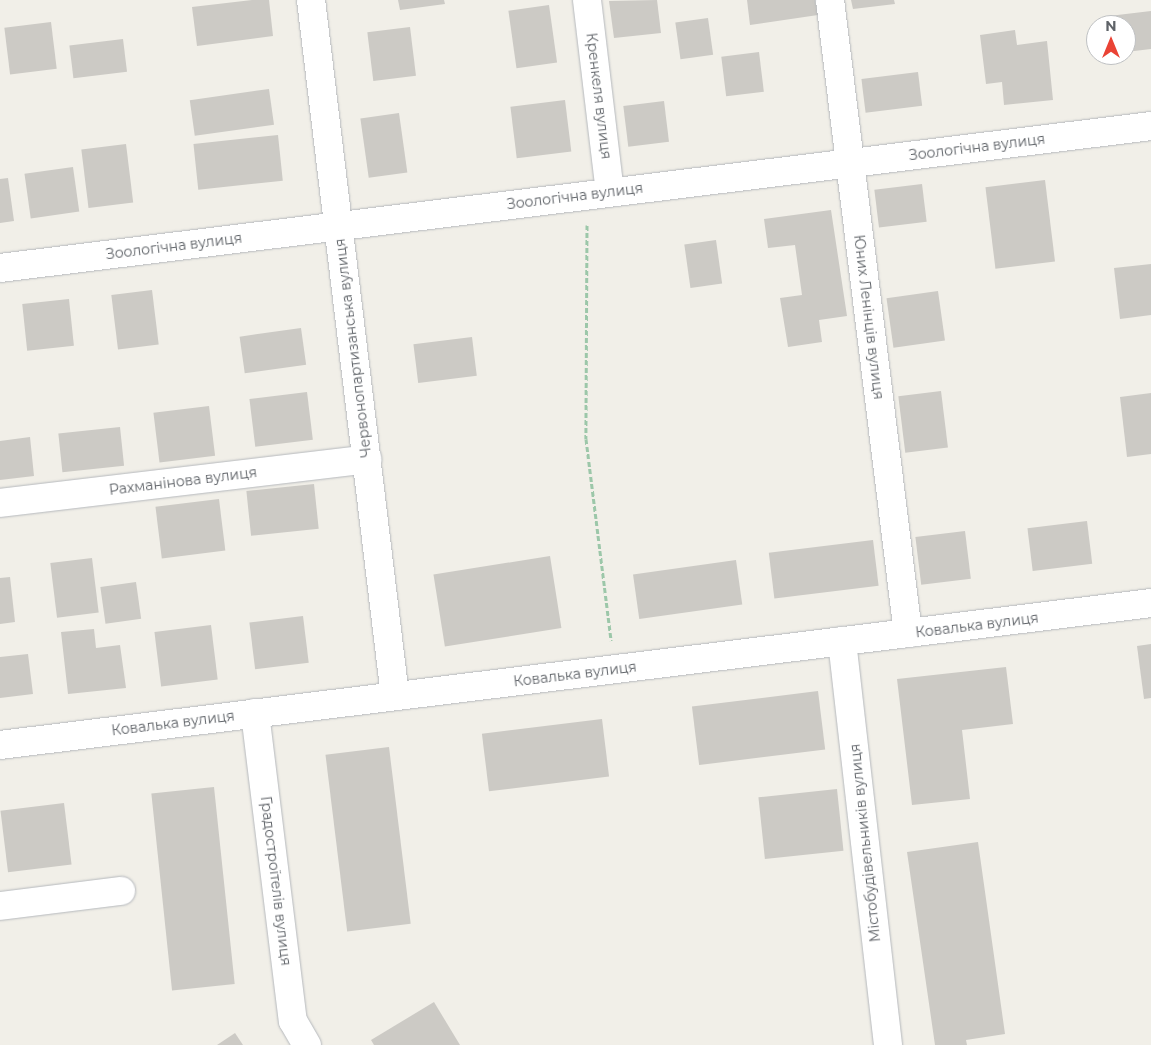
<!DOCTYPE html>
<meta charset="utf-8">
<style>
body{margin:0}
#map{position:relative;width:1151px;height:1045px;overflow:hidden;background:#f1efe8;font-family:Montserrat,sans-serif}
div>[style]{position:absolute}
.building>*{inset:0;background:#cccac5;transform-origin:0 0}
.path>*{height:3px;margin-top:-1.5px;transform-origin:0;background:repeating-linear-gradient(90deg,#9cc7a9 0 5px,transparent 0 7.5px)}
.roads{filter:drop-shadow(0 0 1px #b5b8bc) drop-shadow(0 0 1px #b5b8bc)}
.minor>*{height:28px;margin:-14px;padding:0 14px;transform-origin:14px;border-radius:14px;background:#fff}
span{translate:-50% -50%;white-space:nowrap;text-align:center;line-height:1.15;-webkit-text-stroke:4px #fff;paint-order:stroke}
.street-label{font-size:14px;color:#5f6368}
.north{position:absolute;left:1086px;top:15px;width:50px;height:50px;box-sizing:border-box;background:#fff;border:1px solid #bfc1c3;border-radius:50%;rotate:0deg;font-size:14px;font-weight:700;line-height:20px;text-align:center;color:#5f6368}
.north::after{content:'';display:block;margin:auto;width:18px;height:22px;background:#ea4335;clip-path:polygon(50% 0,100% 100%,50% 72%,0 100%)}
</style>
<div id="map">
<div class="building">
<i style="clip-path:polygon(252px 0,269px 0,273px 36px,197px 46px,192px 7px)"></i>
<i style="clip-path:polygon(398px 0,444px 0,445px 4px,400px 10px)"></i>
<i style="clip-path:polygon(657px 0,661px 33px,614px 38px,609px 1px)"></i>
<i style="clip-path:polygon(747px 0,815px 0,818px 15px,750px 25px)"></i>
<i style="clip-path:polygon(851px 0,894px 0,895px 4px,853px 9px)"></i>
<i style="left:549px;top:5px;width:58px;height:41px;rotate:82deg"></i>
<i style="clip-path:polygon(1151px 11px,1151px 49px,1126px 52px,1126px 25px,1110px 25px,1109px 16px)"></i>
<i style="left:708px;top:18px;width:37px;height:33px;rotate:82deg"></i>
<i style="left:51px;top:22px;width:47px;height:47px;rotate:83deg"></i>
<i style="left:410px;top:27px;width:49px;height:43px;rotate:83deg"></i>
<i style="clip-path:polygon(1015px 30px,1017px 45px,1047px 41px,1053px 100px,1004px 105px,1002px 82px,986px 84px,980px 35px)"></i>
<i style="left:123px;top:39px;width:33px;height:54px;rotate:83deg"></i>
<i style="left:759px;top:52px;width:40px;height:38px;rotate:83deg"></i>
<i style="left:918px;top:72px;width:34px;height:57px;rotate:83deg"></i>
<i style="left:269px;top:89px;width:36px;height:80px;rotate:82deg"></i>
<i style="left:565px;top:100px;width:52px;height:55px;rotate:83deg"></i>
<i style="left:664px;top:101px;width:41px;height:41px;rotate:83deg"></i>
<i style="left:399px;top:113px;width:60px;height:39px;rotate:82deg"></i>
<i style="left:278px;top:135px;width:46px;height:85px;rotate:84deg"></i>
<i style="left:126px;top:144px;width:59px;height:45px;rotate:83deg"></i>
<i style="left:73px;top:167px;width:45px;height:49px;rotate:82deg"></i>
<i style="clip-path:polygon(8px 178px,14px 221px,0 223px,0 179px)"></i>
<i style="left:1045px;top:180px;width:82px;height:60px;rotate:83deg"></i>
<i style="left:922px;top:184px;width:38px;height:48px;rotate:83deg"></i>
<i style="clip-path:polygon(831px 210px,847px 316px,819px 320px,822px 342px,788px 347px,780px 298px,802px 295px,795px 245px,768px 248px,764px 219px)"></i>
<i style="left:716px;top:240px;width:44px;height:32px;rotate:82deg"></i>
<i style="clip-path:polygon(1151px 264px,1151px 315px,1120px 319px,1114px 268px)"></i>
<i style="left:152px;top:290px;width:55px;height:41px;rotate:83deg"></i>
<i style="left:938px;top:291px;width:50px;height:52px;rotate:82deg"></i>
<i style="left:69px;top:299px;width:47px;height:47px;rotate:84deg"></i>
<i style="left:301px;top:328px;width:37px;height:62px;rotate:82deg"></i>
<i style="left:472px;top:337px;width:39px;height:59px;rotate:83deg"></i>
<i style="left:941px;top:391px;width:57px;height:43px;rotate:83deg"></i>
<i style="left:307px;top:392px;width:48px;height:58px;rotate:83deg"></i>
<i style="clip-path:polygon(1151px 393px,1151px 454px,1127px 457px,1120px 397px)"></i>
<i style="left:209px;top:406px;width:50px;height:56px;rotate:83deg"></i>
<i style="left:120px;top:427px;width:39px;height:62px;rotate:84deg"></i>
<i style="clip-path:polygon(30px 437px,34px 476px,0 480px,0 441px)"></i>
<i style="left:314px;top:484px;width:45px;height:68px;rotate:84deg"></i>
<i style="left:219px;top:499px;width:52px;height:64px;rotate:83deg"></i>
<i style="left:1087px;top:521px;width:43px;height:60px;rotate:83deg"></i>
<i style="left:965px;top:531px;width:48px;height:50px;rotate:83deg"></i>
<i style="left:873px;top:540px;width:46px;height:105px;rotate:83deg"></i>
<i style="left:550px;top:556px;width:73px;height:118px;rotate:81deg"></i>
<i style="left:92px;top:558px;width:55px;height:42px;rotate:83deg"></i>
<i style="left:736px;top:560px;width:45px;height:104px;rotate:82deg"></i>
<i style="clip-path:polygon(10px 577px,15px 622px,0 624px,0 578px)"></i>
<i style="left:136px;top:582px;width:37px;height:36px;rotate:82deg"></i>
<i style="left:303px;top:616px;width:47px;height:54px;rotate:83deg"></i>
<i style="left:211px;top:625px;width:55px;height:57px;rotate:83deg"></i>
<i style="clip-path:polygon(94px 629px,96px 648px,120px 645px,126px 688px,68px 694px,61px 632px)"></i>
<i style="clip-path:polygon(1151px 644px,1151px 698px,1144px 699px,1137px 646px)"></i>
<i style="clip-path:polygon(28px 654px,33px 694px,0 698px,0 657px)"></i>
<i style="clip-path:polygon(1006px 667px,1013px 724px,962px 730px,970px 799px,912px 805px,897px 679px)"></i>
<i style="left:818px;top:691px;width:59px;height:127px;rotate:83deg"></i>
<i style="left:602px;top:719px;width:58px;height:121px;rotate:83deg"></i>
<i style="left:389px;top:747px;width:178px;height:64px;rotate:83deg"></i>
<i style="left:214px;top:787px;width:198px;height:63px;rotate:84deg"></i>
<i style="left:837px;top:789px;width:62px;height:79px;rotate:84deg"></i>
<i style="left:64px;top:803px;width:62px;height:64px;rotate:83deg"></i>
<i style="clip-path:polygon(978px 842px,1005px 1034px,966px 1040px,967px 1045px,935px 1045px,907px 852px)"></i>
<i style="clip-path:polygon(434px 1002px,460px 1045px,374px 1045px,371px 1040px)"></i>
<i style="clip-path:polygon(235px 1033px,243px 1045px,217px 1045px)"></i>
</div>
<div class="path">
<i style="left:587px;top:225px;width:214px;rotate:90.3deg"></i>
<i style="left:586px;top:439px;width:203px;rotate:82.9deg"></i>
</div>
<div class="roads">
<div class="minor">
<i style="left:311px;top:0;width:701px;rotate:83.12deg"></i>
<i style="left:587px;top:0;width:193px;rotate:83.2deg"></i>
<i style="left:830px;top:0;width:638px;rotate:82.98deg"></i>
<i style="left:0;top:268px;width:1160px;rotate:-7.03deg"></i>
<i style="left:0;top:503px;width:370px;rotate:-6.8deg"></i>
<i style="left:842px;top:641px;width:407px;rotate:83.5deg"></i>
<i style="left:255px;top:713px;width:310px;rotate:83deg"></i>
<i style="left:293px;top:1021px;width:28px;rotate:60deg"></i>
<i style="left:0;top:745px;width:1160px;rotate:-7.03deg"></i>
<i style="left:0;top:906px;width:122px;rotate:-7.1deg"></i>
</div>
</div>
<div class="street-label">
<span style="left:599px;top:96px;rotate:83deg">Кренкеля вулиця</span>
<span style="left:977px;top:147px;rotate:-7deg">Зоологічна вулиця</span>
<span style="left:575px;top:196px;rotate:-7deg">Зоологічна вулиця</span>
<span style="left:174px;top:246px;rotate:-7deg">Зоологічна вулиця</span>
<span style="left:869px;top:317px;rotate:83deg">Юних Ленінців вулиця</span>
<span style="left:353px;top:348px;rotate:-97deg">Червонопартизанська вулиця</span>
<span style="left:183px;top:481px;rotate:-7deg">Рахманінова вулиця</span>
<span style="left:977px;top:625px;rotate:-7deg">Ковалька вулиця</span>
<span style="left:575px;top:674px;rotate:-7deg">Ковалька вулиця</span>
<span style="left:173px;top:723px;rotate:-7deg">Ковалька вулиця</span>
<span style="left:865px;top:843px;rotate:-96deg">Містобудівельників вулиця</span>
<span style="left:276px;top:881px;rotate:83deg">Градостроїтелiв вулиця</span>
</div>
<div class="north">N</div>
</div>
